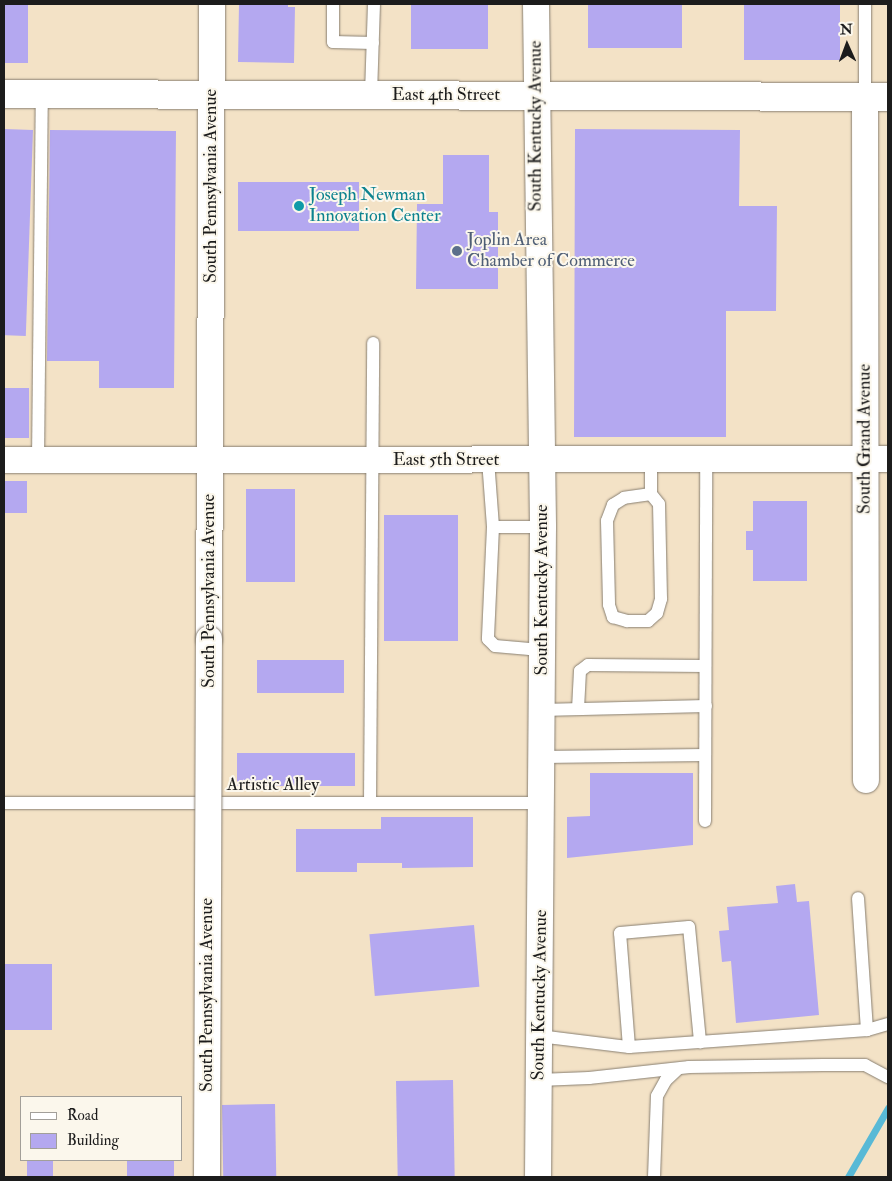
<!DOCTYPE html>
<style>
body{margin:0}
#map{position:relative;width:892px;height:1181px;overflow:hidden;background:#f3e2c6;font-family:"IM FELL Double Pica",serif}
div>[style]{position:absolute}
.stream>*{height:7px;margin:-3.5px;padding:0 3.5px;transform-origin:3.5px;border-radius:3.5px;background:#58b9d6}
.building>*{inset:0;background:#b4a8f0;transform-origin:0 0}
.roads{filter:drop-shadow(0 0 1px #887f71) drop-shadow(0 0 1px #887f71)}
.lane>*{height:12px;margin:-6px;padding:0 6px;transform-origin:6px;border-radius:6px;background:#fff}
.street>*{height:26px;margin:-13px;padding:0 13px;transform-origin:13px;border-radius:13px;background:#fff}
.secondary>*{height:28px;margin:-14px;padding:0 14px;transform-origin:14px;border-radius:14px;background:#fff}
.bridges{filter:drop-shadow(0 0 1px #887f71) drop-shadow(0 0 1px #887f71)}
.street-bridge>*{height:26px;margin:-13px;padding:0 13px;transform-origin:13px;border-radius:13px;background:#fff}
.dots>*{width:14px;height:14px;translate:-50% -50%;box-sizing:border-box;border:2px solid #fbf7ec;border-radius:50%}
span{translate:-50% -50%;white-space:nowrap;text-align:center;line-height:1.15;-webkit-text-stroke:4px #fbf7ec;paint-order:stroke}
.street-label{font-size:18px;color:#1c1c1c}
.culture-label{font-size:18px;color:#0d838f}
.left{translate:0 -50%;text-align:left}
.service-label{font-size:18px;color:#4e5e75}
.frame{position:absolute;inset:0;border:5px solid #1c1c1c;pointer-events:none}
.legend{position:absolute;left:20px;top:1096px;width:162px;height:65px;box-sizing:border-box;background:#fbf7ec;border:1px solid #a29f99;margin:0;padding:6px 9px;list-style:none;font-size:15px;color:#1c1c1c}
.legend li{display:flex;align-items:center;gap:10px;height:25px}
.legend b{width:25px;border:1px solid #a29f99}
.north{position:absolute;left:822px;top:20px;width:50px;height:50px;-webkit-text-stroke:4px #fbf7ec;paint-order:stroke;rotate:358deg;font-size:14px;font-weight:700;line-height:20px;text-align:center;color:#1c1c1c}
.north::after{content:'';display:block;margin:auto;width:18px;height:22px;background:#1c1c1c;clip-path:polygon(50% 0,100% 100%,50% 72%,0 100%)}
</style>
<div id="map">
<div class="stream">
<i style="left:848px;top:1177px;width:80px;rotate:-59.9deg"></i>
</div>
<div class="building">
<i style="left:4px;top:4px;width:24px;height:59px"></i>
<i style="clip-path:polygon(239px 4px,288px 4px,288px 7px,295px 7px,294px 63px,238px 62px)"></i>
<i style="left:411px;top:4px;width:77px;height:45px"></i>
<i style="left:588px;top:4px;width:94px;height:44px"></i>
<i style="left:744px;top:4px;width:96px;height:56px"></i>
<i style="left:4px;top:129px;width:29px;height:206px;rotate:2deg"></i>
<i style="clip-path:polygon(575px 129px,740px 130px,739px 206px,777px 206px,776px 311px,726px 311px,726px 437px,574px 437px)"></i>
<i style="clip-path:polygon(50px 130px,176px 131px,174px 388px,99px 388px,99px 361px,47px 361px)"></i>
<i style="clip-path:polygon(443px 155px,489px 155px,489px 212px,498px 212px,498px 289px,416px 289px,417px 204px,443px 204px)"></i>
<i style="left:238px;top:182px;width:121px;height:49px"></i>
<i style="left:4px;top:388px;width:25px;height:50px"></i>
<i style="left:4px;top:481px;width:23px;height:32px"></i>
<i style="left:246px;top:489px;width:49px;height:93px"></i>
<i style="clip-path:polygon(753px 501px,807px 501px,807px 581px,753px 581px,753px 550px,746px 550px,746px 531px,753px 531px)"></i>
<i style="left:384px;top:515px;width:74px;height:126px"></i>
<i style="left:257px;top:660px;width:87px;height:33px"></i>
<i style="left:237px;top:753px;width:118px;height:33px"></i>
<i style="clip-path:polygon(590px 773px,693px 773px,693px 845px,567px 858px,567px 817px,590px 816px)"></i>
<i style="clip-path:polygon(381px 817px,473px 817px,473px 867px,402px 868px,402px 863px,357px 863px,357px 872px,296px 872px,296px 829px,381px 829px)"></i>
<i style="clip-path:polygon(795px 884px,797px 902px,809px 901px,819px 1015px,736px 1023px,731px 961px,722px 962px,719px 931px,729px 930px,727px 907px,778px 903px,776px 886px)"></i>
<i style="left:474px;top:925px;width:62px;height:105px;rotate:85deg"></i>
<i style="left:4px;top:964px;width:48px;height:66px"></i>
<i style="left:453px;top:1080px;width:97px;height:57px;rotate:89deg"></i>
<i style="left:275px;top:1104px;width:73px;height:53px;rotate:89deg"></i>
<i style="left:27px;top:1160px;width:26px;height:17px"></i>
<i style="left:127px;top:1160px;width:47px;height:17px"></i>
</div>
<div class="roads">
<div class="lane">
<i style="left:333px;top:4px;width:38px;rotate:90deg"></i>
<i style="left:333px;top:42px;width:40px;rotate:1.4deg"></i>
<i style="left:371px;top:94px;width:90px;rotate:-88.1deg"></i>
<i style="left:865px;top:97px;width:93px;rotate:-90deg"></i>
<i style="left:38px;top:460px;width:366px;rotate:-89.4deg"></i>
<i style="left:488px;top:460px;width:67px;rotate:85.7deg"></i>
<i style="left:493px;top:527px;width:112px;rotate:92.6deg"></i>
<i style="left:488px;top:639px;width:10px;rotate:45deg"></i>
<i style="left:495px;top:646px;width:46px;rotate:5deg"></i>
<i style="left:651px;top:461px;width:33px;rotate:90deg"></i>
<i style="left:651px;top:494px;width:27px;rotate:172deg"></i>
<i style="left:624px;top:498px;width:13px;rotate:148deg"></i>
<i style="left:613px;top:505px;width:17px;rotate:111deg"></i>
<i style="left:607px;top:521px;width:84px;rotate:88.6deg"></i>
<i style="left:609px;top:605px;width:13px;rotate:72deg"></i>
<i style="left:613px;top:617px;width:15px;rotate:16deg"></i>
<i style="left:627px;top:621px;width:21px"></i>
<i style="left:648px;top:621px;width:12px;rotate:-42deg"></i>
<i style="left:657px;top:613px;width:15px;rotate:-74deg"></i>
<i style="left:661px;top:599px;width:95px;rotate:-91.2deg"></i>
<i style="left:659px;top:504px;width:13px;rotate:-129deg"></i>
<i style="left:493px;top:527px;width:50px"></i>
<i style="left:578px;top:709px;width:38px;rotate:-87deg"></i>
<i style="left:580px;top:671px;width:10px;rotate:-37deg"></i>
<i style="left:588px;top:665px;width:117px;rotate:0.5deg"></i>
<i style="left:541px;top:710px;width:165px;rotate:-1.4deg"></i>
<i style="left:542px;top:757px;width:163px;rotate:-0.7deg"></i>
<i style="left:4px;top:803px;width:538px"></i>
<i style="left:370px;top:803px;width:460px;rotate:-89.6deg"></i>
<i style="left:705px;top:821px;width:360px;rotate:-89.8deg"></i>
<i style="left:867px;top:1030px;width:22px;rotate:-16deg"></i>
<i style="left:539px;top:1036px;width:91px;rotate:7deg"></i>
<i style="left:629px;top:1047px;width:239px;rotate:-4.1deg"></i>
<i style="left:867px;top:1030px;width:132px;rotate:-93.9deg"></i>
<i style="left:629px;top:1047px;width:114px;rotate:-94.5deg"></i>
<i style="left:620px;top:933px;width:69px;rotate:-5deg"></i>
<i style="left:689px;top:927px;width:116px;rotate:84.5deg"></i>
<i style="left:539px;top:1080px;width:50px;rotate:-2.3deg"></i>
<i style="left:589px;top:1078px;width:101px;rotate:-6.3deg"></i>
<i style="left:689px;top:1067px;width:134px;rotate:-0.9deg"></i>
<i style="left:823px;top:1065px;width:42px"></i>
<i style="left:865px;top:1065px;width:26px;rotate:28deg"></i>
<i style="left:654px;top:1177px;width:81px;rotate:-87.9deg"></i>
<i style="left:657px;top:1096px;width:18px;rotate:-61deg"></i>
<i style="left:666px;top:1080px;width:16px;rotate:-43deg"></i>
</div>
<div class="street">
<i style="left:536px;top:4px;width:523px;rotate:89.23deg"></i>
<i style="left:543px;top:527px;width:650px;rotate:90.44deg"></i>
<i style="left:865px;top:97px;width:683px;rotate:89.92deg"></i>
<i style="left:4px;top:460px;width:884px;rotate:-0.06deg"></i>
<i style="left:209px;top:639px;width:635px;rotate:-89.73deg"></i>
</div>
<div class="secondary">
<i style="left:4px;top:94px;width:884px;rotate:0.19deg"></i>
</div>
</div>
<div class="bridges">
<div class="street-bridge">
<i style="left:207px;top:1177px;width:538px;rotate:-89.79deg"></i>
</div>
</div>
<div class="dots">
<i style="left:299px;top:206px;background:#0f9aa8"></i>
<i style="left:457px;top:251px;background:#5c6f8a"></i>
</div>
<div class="street-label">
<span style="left:446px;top:95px">East 4th Street</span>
<span style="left:536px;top:126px;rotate:-90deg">South Kentucky Avenue</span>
<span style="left:211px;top:186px;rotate:-90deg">South Pennsylvania Avenue</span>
<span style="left:865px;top:439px;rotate:-90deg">South Grand Avenue</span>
<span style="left:446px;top:460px">East 5th Street</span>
<span style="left:542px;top:590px;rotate:-90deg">South Kentucky Avenue</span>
<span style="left:209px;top:591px;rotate:-90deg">South Pennsylvania Avenue</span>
<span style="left:273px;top:785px">Artistic Alley</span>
<span style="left:207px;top:995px;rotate:-90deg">South Pennsylvania Avenue</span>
<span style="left:540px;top:995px;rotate:-89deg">South Kentucky Avenue</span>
</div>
<div class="culture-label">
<span class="left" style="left:309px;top:206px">Joseph Newman<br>Innovation Center</span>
</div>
<div class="service-label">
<span class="left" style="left:467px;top:251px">Joplin Area<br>Chamber of Commerce</span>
</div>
<div class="frame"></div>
<ul class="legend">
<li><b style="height:6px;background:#fff"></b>Road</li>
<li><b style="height:14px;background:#b4a8f0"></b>Building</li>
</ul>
<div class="north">N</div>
</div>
